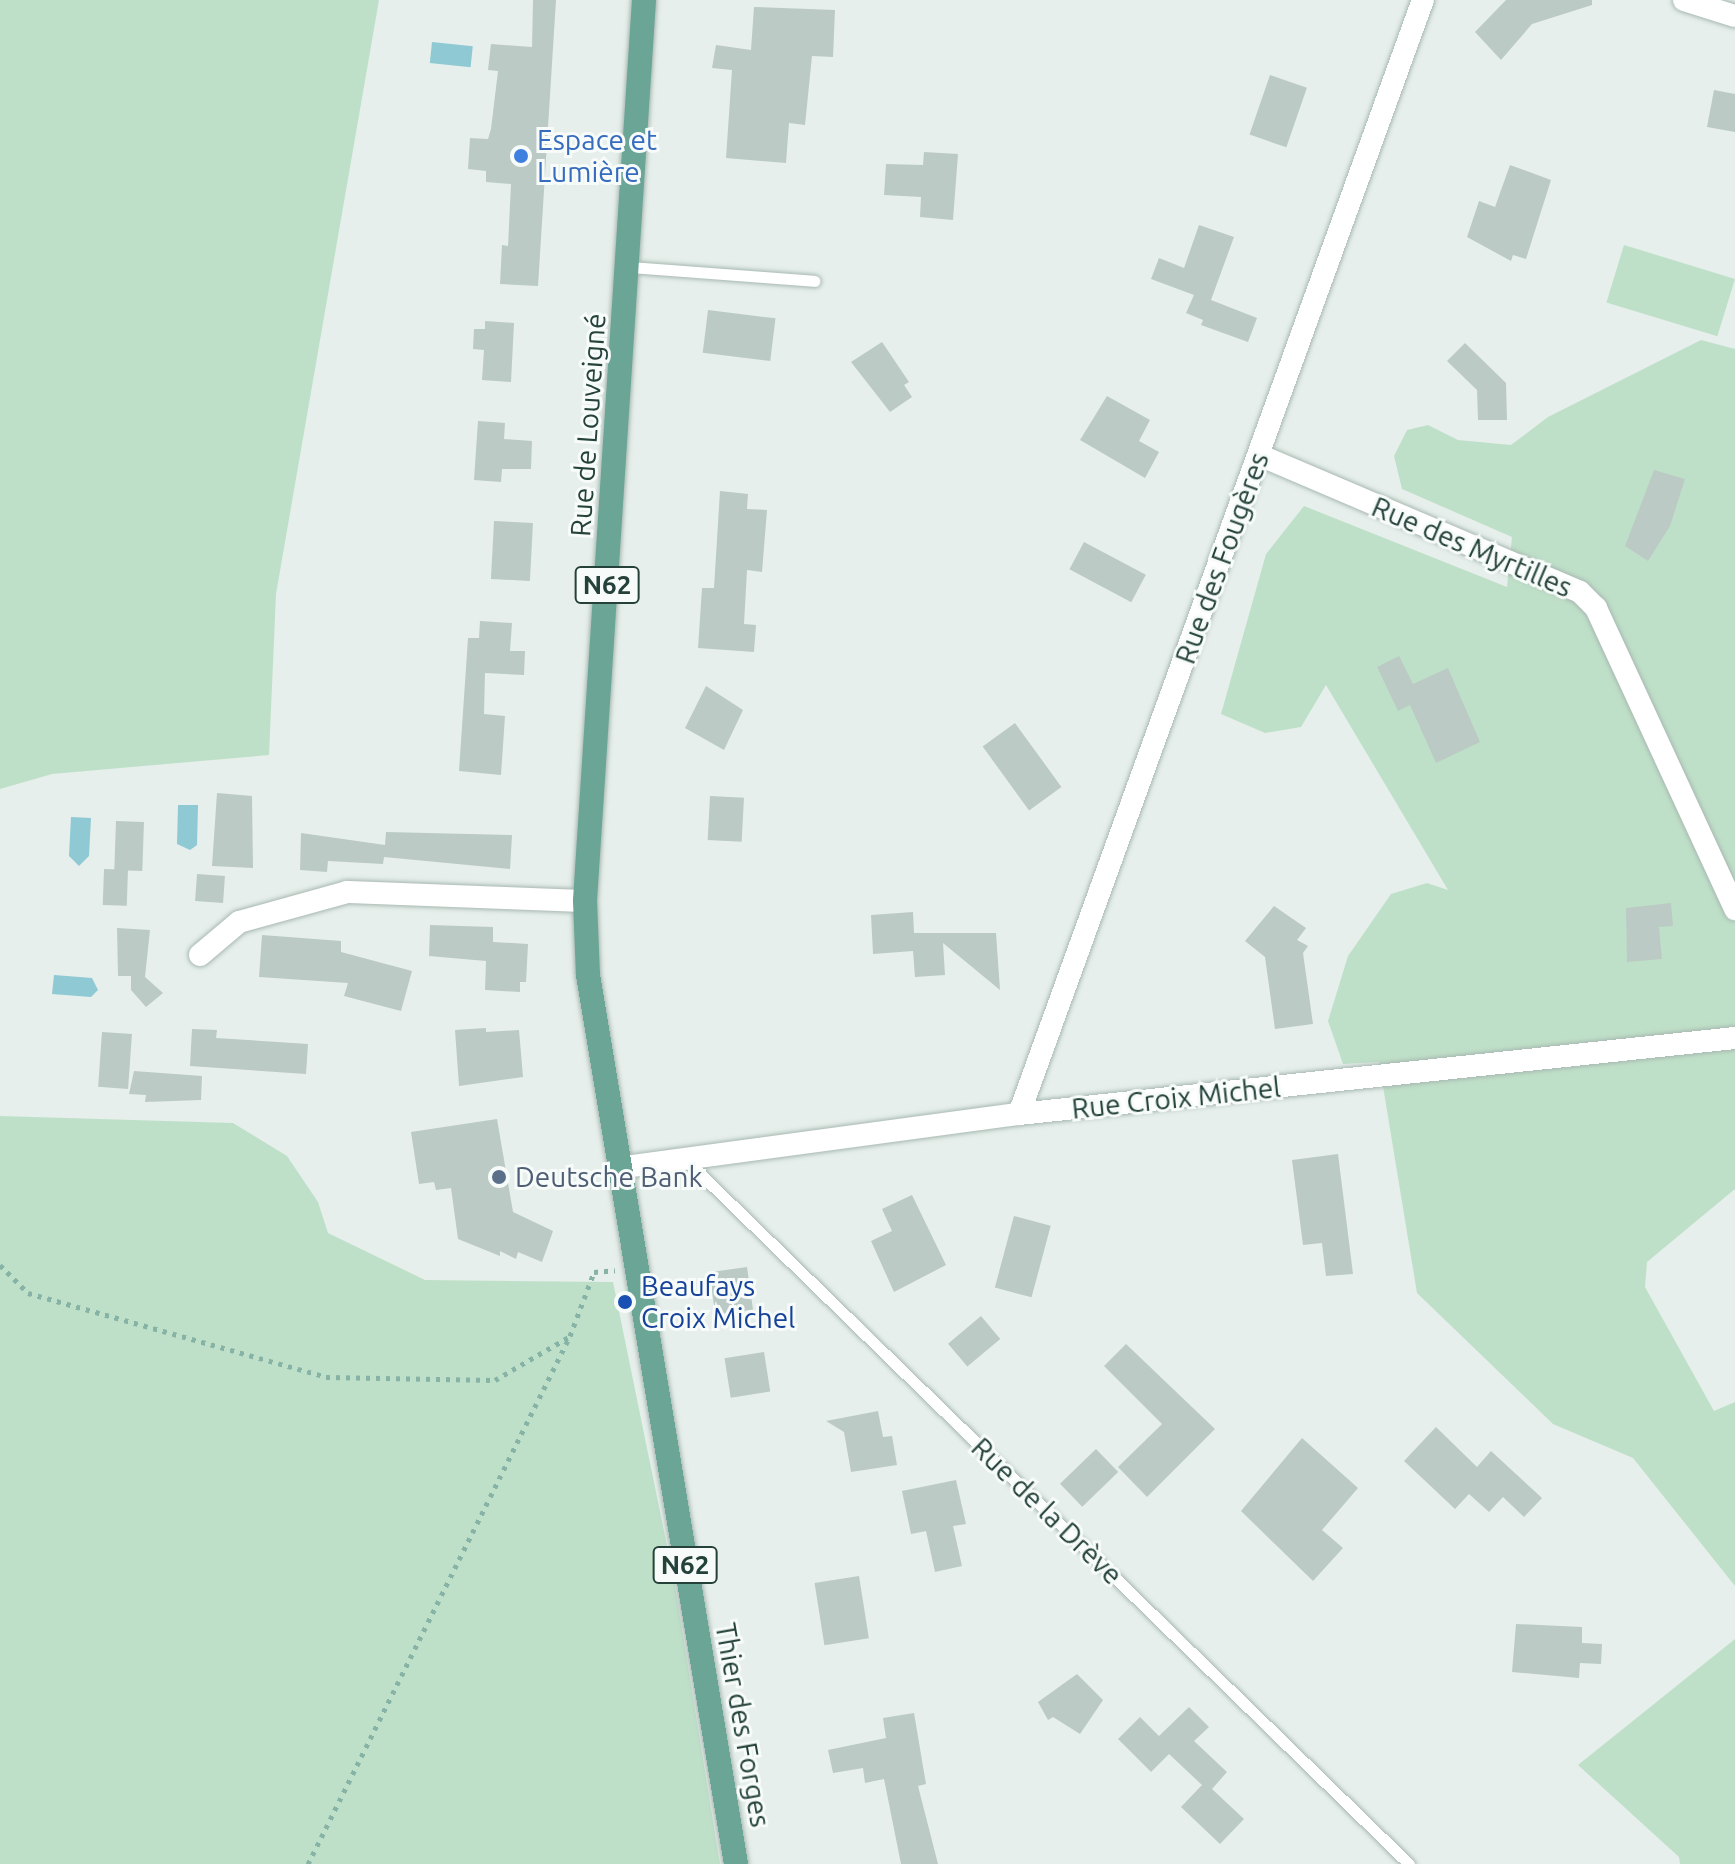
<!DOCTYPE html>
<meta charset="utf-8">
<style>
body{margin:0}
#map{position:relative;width:1735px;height:1864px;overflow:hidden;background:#e6efeb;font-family:Ubuntu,sans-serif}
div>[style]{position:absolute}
.green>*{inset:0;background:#bfe0c8;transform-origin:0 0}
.water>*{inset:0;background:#8ec9d4;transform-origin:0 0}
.building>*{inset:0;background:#bbcac4;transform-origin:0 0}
.path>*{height:5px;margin-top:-2.5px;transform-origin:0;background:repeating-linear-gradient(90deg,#86b3a5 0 4px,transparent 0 10px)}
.roads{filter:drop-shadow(0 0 2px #a8b8b2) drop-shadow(0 0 2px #a8b8b2)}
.lane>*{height:11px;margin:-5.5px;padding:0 5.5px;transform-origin:5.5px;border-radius:5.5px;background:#fff}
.street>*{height:22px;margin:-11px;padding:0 11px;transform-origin:11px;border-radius:11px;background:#fff}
.primary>*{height:24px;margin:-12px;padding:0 12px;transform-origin:12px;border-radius:12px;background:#6aa596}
.dots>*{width:22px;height:22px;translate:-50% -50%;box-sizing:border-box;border:4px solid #f7fbf9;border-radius:50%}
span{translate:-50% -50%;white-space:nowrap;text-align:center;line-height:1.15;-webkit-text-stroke:6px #f7fbf9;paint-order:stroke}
.shield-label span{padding:2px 6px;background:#f7fbf9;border:2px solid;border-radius:6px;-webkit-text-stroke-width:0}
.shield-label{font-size:26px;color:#24423a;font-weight:700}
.shop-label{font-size:28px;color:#366cbe}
.left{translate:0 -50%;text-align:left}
.street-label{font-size:28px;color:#24423a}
.service-label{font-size:28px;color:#4e5e75}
.transit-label{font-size:28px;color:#164399}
</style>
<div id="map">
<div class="green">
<i style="clip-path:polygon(0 0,379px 0,276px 594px,269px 755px,52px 774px,0 789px)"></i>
<i style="left:1624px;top:245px;width:116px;height:60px;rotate:17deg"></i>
<i style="clip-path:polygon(1701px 340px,1735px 349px,1735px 1189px,1647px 1262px,1645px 1287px,1714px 1411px,1735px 1402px,1735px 1586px,1633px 1458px,1553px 1424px,1417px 1293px,1379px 1062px,1343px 1064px,1328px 1021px,1348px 956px,1391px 894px,1427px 883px,1448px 890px,1326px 685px,1301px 727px,1265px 733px,1221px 714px,1266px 554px,1304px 506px,1507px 587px,1512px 537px,1402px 489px,1394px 456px,1407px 430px,1428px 425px,1458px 440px,1511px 445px,1548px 417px)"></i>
<i style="clip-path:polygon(0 1116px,233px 1123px,287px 1156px,318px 1202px,328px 1233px,425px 1280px,613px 1282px,674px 1580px,720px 1864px,0 1864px)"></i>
<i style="clip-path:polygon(1735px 1639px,1735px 1864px,1680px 1864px,1679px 1857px,1578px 1765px)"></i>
</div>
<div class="water">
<i style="left:432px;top:42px;width:41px;height:21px;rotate:6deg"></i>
<i style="clip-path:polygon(178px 805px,198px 805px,197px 845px,190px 850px,177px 844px)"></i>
<i style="clip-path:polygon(71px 817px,91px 818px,89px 856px,79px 866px,69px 856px)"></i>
<i style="clip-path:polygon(54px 975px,92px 978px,98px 990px,91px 997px,52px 994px)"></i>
</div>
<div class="building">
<i style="clip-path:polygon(533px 0,556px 0,538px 286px,500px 284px,502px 245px,508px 246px,511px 184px,486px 182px,486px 171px,468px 169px,470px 138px,488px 139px,491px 129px,498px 71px,488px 70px,491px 44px,532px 47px)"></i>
<i style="clip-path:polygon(1506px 0,1592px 0,1592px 5px,1532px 24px,1501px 60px,1475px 32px)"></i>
<i style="clip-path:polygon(754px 7px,835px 10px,833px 57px,812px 56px,805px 125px,789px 123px,786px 163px,726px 158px,732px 70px,712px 68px,716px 45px,751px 50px)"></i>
<i style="left:1270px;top:75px;width:39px;height:63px;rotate:19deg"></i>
<i style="clip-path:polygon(1714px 90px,1735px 94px,1735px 132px,1707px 127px)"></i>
<i style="clip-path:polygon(924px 152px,958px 154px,953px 220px,920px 217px,921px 197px,884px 195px,886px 164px,923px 165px)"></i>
<i style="clip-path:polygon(1510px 165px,1551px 180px,1526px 259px,1513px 255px,1511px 261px,1467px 237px,1479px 201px,1495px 207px)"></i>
<i style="clip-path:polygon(1199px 225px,1234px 237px,1211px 300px,1257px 318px,1248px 342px,1201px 325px,1203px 320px,1186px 313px,1194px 295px,1151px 279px,1159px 258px,1184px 268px)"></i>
<i style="left:708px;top:310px;width:68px;height:43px;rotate:7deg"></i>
<i style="clip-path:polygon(485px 321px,514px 323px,511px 382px,482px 380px,484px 350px,473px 349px,474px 329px,485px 329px)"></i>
<i style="clip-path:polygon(882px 342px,909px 382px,904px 385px,912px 397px,890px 412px,851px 362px)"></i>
<i style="clip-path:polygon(1465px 343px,1506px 383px,1507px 420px,1478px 420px,1477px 390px,1447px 361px)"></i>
<i style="clip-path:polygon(1107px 396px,1150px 420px,1139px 441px,1159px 452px,1145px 478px,1080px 440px)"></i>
<i style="clip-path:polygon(478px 421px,505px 423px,504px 439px,532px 441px,531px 469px,502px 469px,501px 482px,474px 480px)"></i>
<i style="clip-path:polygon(1654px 470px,1685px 479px,1670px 526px,1648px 561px,1625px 546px)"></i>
<i style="clip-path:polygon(720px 491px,748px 494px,747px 509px,767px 510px,762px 572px,747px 570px,744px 624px,756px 625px,754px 652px,698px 648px,702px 588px,714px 588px)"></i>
<i style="left:494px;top:521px;width:39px;height:58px;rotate:3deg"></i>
<i style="left:1084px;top:542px;width:70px;height:31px;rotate:28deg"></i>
<i style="clip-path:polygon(480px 621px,512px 623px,510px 651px,525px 651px,524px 675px,485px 673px,484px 714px,505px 716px,501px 775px,459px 771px,468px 638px,479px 638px)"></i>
<i style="clip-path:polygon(1399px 656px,1413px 684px,1448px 668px,1480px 742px,1436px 763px,1410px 705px,1398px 711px,1377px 667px)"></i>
<i style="clip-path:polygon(706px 686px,743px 710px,724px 750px,685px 728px)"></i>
<i style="left:1015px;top:723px;width:79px;height:40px;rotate:54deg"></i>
<i style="clip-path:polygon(217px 793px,252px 796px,253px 868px,212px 866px)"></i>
<i style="left:710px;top:796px;width:34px;height:44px;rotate:3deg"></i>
<i style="left:116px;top:821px;width:28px;height:49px;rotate:2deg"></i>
<i style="clip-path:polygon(386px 832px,512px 835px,510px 869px,384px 857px,383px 864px,328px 861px,327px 872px,300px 870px,301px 833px,385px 845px)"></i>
<i style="left:104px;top:869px;width:24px;height:36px;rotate:2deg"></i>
<i style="left:197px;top:874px;width:28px;height:27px;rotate:4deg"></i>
<i style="clip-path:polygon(1671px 903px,1673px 926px,1659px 927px,1662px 959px,1627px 962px,1626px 908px)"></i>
<i style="clip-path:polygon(1274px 906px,1306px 928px,1297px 940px,1308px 946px,1303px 953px,1313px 1024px,1275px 1029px,1265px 957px,1245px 941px)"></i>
<i style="clip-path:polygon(913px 912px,914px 933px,996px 933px,1000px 990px,943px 943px,945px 975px,915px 977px,913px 951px,873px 954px,871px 915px)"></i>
<i style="clip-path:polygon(430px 925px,493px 927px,493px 942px,528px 944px,526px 982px,520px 982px,520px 992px,485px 990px,486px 961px,429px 956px)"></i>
<i style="clip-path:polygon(117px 928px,150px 930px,145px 977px,163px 993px,146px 1007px,131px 990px,131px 976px,118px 976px)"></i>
<i style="clip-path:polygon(262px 935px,341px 941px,341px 952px,412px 971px,401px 1011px,344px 996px,348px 983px,259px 977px)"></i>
<i style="clip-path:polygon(486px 1028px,486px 1032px,519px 1030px,523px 1077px,459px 1086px,455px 1030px)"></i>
<i style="clip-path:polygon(192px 1029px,217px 1030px,216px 1038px,308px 1044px,306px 1074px,190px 1066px)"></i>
<i style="left:102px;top:1032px;width:30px;height:55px;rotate:4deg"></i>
<i style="clip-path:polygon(134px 1071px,202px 1076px,201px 1100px,145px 1102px,146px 1095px,129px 1094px)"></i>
<i style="clip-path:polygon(497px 1119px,513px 1212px,553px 1231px,542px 1262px,518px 1252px,516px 1259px,500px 1251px,500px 1256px,458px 1239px,451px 1188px,436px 1190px,434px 1182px,419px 1184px,411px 1132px)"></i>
<i style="clip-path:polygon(1338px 1154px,1353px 1274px,1326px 1276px,1322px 1243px,1303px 1245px,1292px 1160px)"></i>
<i style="clip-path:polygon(912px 1195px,946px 1265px,894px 1292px,871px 1241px,892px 1231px,882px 1209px)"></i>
<i style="left:1014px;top:1216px;width:38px;height:74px;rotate:15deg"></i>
<i style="left:747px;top:1267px;width:43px;height:38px;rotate:82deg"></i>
<i style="left:981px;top:1316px;width:30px;height:43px;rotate:50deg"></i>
<i style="clip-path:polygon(1126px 1344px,1215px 1429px,1147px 1497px,1118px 1467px,1162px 1424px,1104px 1366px)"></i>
<i style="left:764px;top:1352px;width:40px;height:40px;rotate:81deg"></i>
<i style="clip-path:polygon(878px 1411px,883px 1437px,892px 1436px,897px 1465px,851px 1472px,844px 1432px,826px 1421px)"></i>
<i style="clip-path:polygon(1436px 1427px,1477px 1467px,1491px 1451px,1542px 1498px,1524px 1517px,1503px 1497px,1489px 1512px,1469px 1494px,1455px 1509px,1404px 1461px)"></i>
<i style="clip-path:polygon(1302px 1438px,1358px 1488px,1322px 1530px,1343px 1548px,1313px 1581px,1241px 1511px)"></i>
<i style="left:1096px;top:1449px;width:32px;height:50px;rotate:46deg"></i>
<i style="clip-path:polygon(956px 1480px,966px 1524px,953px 1526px,962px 1566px,935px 1572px,926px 1531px,911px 1534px,902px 1491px)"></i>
<i style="left:859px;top:1576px;width:63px;height:45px;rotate:81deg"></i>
<i style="clip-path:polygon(1516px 1624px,1582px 1627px,1582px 1643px,1602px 1644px,1601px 1664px,1580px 1663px,1579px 1678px,1512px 1672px)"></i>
<i style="clip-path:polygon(1077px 1674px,1103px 1700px,1080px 1734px,1053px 1717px,1048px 1720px,1038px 1702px)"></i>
<i style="clip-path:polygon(1189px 1707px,1209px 1727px,1194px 1741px,1227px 1772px,1212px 1789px,1244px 1819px,1220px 1844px,1181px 1807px,1202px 1785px,1169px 1754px,1151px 1772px,1118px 1739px,1140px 1717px,1159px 1736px)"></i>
<i style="clip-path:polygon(914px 1713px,926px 1784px,918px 1786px,938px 1864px,901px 1864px,884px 1779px,865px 1783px,863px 1768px,833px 1773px,828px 1750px,886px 1738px,883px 1718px)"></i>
</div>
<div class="path">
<i style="left:0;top:1265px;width:40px;rotate:45deg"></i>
<i style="left:28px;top:1293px;width:310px;rotate:15.7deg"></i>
<i style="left:326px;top:1377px;width:169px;rotate:1deg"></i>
<i style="left:495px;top:1380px;width:86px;rotate:-30.2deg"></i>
<i style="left:308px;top:1864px;width:589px;rotate:-63.61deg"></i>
<i style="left:570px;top:1336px;width:68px;rotate:-69.4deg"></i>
<i style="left:594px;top:1272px;width:21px;rotate:-5deg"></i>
</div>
<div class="roads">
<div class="lane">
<i style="left:629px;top:267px;width:186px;rotate:4.3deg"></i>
<i style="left:685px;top:1159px;width:1011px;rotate:44.24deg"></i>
</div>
<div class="street">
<i style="left:1684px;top:0;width:53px;rotate:17.4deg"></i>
<i style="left:1259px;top:455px;width:349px;rotate:23.1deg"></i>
<i style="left:1580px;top:592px;width:23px;rotate:45deg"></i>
<i style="left:1596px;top:608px;width:332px;rotate:65.2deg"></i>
<i style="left:200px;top:955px;width:51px;rotate:-40.2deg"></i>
<i style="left:239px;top:922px;width:112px;rotate:-15.5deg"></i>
<i style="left:347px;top:892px;width:238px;rotate:2.2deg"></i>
<i style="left:1019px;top:1114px;width:1185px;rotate:-70.07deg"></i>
<i style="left:618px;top:1168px;width:405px;rotate:-7.7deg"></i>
<i style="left:1019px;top:1114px;width:720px;rotate:-6.06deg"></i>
</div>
<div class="primary">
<i style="left:644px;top:0;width:903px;rotate:93.75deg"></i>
<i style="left:585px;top:901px;width:74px;rotate:87.7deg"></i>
<i style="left:588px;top:975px;width:901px;rotate:80.55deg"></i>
</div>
</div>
<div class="dots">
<i style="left:521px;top:156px;background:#3f7fe0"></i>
<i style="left:499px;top:1177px;background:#5c6f8a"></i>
<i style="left:625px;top:1302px;background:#1a4fb4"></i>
</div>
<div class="shield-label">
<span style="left:607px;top:585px">N62</span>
<span style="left:685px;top:1565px">N62</span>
</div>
<div class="shop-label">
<span class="left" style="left:537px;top:156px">Espace et<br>Lumière</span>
</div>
<div class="street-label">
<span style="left:588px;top:425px;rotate:-86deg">Rue de Louveigné</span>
<span style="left:1472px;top:547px;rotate:23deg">Rue des Myrtilles</span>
<span style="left:1222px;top:558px;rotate:-70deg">Rue des Fougères</span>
<span style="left:1176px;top:1098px;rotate:-6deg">Rue Croix Michel</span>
<span style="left:1047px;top:1511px;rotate:44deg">Rue de la Drève</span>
<span style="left:743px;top:1725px;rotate:80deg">Thier des Forges</span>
</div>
<div class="service-label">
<span class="left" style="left:515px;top:1177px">Deutsche Bank</span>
</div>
<div class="transit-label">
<span class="left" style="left:641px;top:1302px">Beaufays<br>Croix Michel</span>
</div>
</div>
